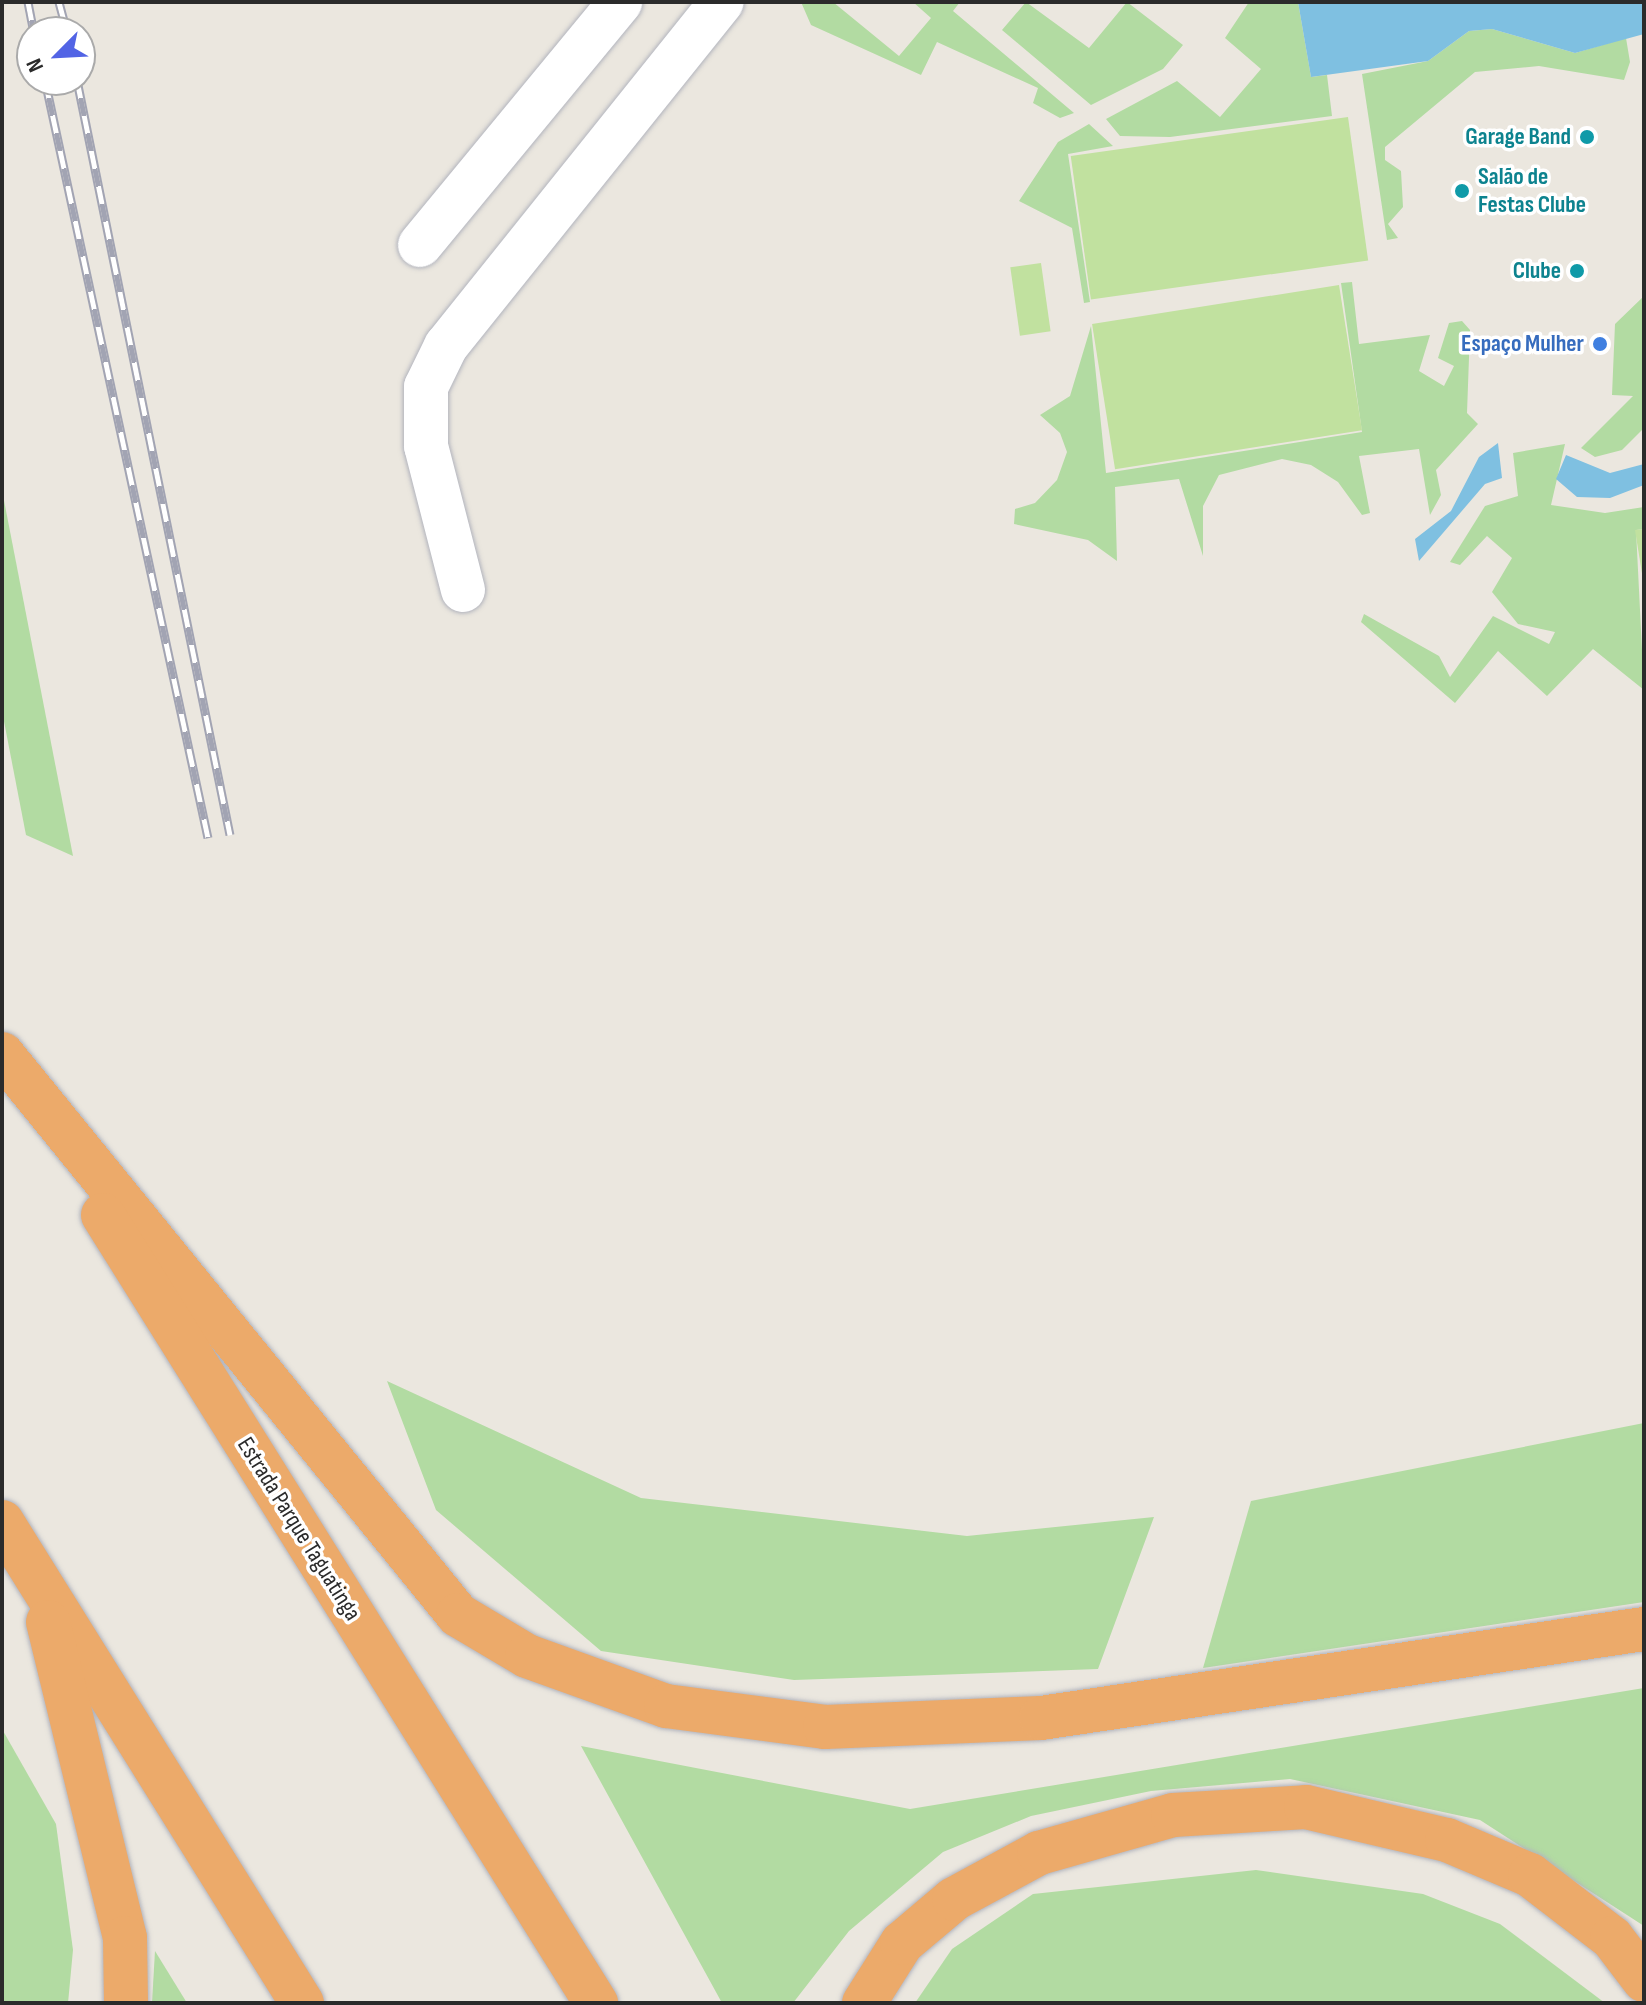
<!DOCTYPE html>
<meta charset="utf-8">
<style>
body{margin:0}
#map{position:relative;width:1646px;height:2005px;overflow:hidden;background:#ebe7df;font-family:"Sofia Sans Condensed",sans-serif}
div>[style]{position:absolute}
.green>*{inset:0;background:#b2dba2}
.pitch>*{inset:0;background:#c1e19f;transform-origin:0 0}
.water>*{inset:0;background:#7fc0e1}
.roads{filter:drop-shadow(0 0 2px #b2b4bd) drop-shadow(0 0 2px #b2b4bd)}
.minor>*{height:44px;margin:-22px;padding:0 22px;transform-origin:22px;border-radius:22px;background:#fff}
.highway>*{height:44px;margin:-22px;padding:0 22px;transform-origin:22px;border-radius:22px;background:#ecaa6a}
.rail>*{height:9px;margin-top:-4.5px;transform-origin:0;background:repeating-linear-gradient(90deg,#fff 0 18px,#a2a4b3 0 36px);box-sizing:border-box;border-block:2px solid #a2a4b3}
.dots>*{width:22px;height:22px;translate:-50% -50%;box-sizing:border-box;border:4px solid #fff;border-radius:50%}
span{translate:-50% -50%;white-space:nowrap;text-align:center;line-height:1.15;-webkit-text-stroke:7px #fff;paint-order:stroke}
.culture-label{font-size:24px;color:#0d838f;font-weight:700}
.right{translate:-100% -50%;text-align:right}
.left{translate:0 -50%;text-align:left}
.shop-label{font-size:24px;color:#366cbe;font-weight:700}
.street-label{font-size:24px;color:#2b2b2b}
.frame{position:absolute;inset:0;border:4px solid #2b2b2b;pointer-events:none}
.north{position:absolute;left:16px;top:16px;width:80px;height:80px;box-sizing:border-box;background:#fff;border:2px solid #aaa;border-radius:50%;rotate:246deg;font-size:22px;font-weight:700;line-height:32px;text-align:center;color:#2b2b2b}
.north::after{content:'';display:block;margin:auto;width:28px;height:36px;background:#5264e5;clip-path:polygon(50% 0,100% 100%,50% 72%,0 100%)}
</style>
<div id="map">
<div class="green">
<i style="clip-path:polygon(801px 2px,833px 2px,899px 56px,931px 18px,913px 2px,960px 2px,953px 11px,1074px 113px,1060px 118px,1033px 103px,1038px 88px,937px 42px,921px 75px,811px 25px)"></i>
<i style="clip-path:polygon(1026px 2px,1089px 48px,1127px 2px,1183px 45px,1163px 69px,1091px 105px,1002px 30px)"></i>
<i style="clip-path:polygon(1249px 2px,1298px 2px,1311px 77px,1327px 75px,1332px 116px,1170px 137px,1120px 136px,1106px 119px,1177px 81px,1220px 117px,1261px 69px,1225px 38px)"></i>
<i style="clip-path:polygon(1492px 29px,1575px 53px,1626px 38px,1630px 62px,1624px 80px,1539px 66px,1475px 72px,1385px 147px,1385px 160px,1401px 171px,1403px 207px,1388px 224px,1398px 238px,1387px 240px,1362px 74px,1428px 61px,1469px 31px)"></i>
<i style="clip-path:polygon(1089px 124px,1113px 146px,1068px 154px,1090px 302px,1084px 303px,1072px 228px,1019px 201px,1058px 142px)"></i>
<i style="clip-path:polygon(1352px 282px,1359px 344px,1430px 335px,1419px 371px,1444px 386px,1454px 366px,1438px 358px,1449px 323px,1462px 321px,1470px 330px,1467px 413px,1478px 424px,1436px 470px,1441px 495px,1430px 515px,1419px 449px,1359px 456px,1370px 513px,1362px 515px,1338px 482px,1311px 465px,1282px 459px,1219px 475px,1203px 506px,1203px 556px,1179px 479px,1115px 487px,1117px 561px,1088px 540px,1014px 524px,1015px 509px,1035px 503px,1057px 480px,1067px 452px,1060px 433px,1040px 415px,1070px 396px,1091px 326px,1106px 473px,1362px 432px,1341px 283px)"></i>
<i style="clip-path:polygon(1644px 296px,1644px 428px,1622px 450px,1595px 457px,1581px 448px,1633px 396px,1612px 395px,1615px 324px)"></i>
<i style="clip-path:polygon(1565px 444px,1551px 505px,1605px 513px,1644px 507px,1644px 529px,1636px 530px,1644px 690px,1593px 649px,1547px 696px,1498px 651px,1455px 703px,1361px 622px,1364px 614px,1439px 656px,1450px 677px,1493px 616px,1549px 644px,1555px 632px,1518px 624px,1492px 592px,1512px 558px,1487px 536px,1460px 565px,1450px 562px,1485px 506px,1518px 496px,1513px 453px)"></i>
<i style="clip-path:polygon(2px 490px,73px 856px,26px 835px,2px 711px)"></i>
<i style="clip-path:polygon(387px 1381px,641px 1498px,967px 1536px,1154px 1517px,1098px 1669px,794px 1680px,601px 1651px,436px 1510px)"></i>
<i style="clip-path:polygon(1644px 1423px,1644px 1602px,1203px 1668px,1251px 1501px)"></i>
<i style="clip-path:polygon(1644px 1688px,1644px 1926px,1480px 1820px,1290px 1779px,1151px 1791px,1031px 1816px,943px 1852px,849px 1931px,793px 2003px,722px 2003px,581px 1746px,910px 1809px)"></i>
<i style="clip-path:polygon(2px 1729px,56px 1824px,73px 1950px,68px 2003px,2px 2003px)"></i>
<i style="clip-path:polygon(1256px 1870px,1423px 1894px,1500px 1924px,1605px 2003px,915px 2003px,952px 1949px,1033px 1894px)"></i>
<i style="clip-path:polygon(155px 1951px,187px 2003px,152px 2003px)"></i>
</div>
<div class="pitch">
<i style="left:1348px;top:117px;width:145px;height:280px;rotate:82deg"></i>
<i style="left:1041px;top:263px;width:69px;height:31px;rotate:82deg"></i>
<i style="left:1339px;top:285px;width:147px;height:250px;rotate:81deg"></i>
<i style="clip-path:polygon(1644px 529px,1644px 586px,1635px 530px)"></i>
</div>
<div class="water">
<i style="clip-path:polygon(1298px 2px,1644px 2px,1644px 34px,1575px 53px,1492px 29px,1469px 31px,1428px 61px,1311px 77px)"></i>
<i style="clip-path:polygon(1498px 443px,1502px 478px,1485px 484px,1419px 561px,1415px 539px,1451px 511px,1479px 457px)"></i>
<i style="clip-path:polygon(1566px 455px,1610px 473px,1644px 464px,1644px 485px,1610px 498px,1577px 497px,1556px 479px)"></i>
</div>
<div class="roads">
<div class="minor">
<i style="left:420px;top:245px;width:315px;rotate:-50.5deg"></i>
<i style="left:463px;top:590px;width:149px;rotate:-104.4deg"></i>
<i style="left:426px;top:446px;width:59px;rotate:-90deg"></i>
<i style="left:426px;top:387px;width:46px;rotate:-64deg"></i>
<i style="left:446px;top:346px;width:441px;rotate:-51.3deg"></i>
</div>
<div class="highway">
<i style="left:2px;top:1054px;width:723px;rotate:50.89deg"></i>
<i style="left:458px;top:1615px;width:80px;rotate:30.7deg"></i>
<i style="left:527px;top:1656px;width:148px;rotate:19.8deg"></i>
<i style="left:666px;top:1706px;width:160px;rotate:7.5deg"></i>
<i style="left:825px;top:1727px;width:216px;rotate:-2.4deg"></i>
<i style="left:1041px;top:1718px;width:610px;rotate:-8.4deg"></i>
<i style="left:103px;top:1215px;width:930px;rotate:57.97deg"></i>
<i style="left:2px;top:1522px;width:567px;rotate:58.05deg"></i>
<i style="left:48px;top:1622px;width:325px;rotate:76.3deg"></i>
<i style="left:125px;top:1938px;width:65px;rotate:89.1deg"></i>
<i style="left:864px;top:2003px;width:71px;rotate:-57.7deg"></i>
<i style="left:902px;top:1943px;width:68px;rotate:-40.2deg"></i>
<i style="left:954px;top:1899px;width:97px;rotate:-28.4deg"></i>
<i style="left:1039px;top:1853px;width:139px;rotate:-15.8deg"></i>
<i style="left:1173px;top:1815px;width:133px;rotate:-3.4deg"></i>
<i style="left:1306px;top:1807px;width:145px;rotate:13.2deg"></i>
<i style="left:1447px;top:1840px;width:90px;rotate:22.9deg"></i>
<i style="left:1530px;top:1875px;width:103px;rotate:37.5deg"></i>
<i style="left:1612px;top:1938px;width:53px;rotate:52.7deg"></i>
</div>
</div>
<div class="rail">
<i style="left:28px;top:2px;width:31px;rotate:79deg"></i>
<i style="left:59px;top:2px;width:31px;rotate:75deg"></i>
<i style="left:45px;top:80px;width:775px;rotate:77.86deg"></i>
<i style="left:77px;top:80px;width:770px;rotate:78.54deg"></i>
</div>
<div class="dots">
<i style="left:1587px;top:137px;background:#0f9aa8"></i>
<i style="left:1462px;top:191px;background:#0f9aa8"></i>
<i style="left:1577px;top:271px;background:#0f9aa8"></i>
<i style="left:1600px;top:344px;background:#3f7fe0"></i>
</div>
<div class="culture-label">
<span class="right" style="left:1571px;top:137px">Garage Band</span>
<span class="left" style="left:1478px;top:191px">Salão de<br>Festas Clube</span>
<span class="right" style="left:1561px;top:271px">Clube</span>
</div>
<div class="shop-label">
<span class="right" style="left:1584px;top:344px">Espaço Mulher</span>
</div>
<div class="street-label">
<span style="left:299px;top:1529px;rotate:58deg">Estrada Parque Taguatinga</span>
</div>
<div class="frame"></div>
<div class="north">N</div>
</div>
